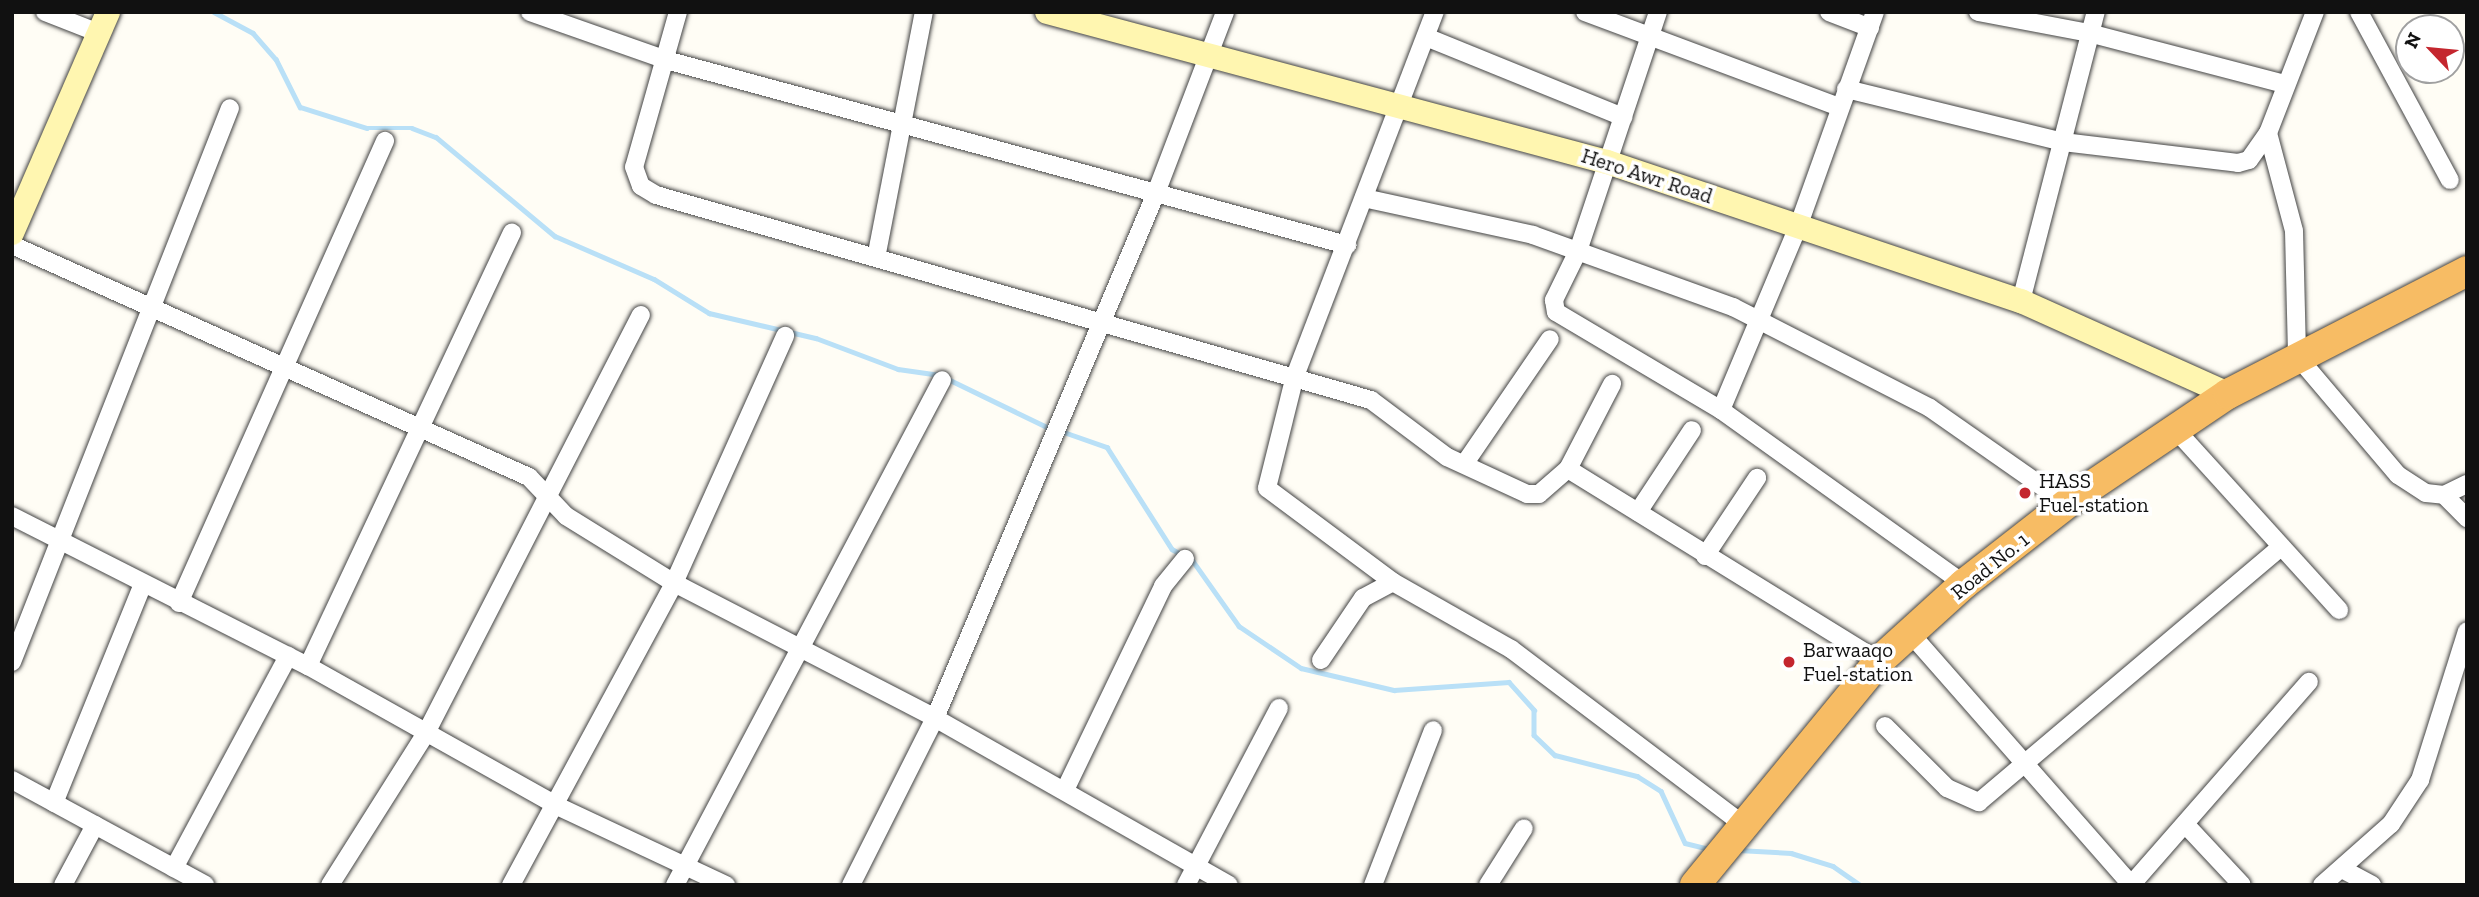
<!DOCTYPE html>
<style>
body{margin:0}
#map{position:relative;width:2479px;height:897px;overflow:hidden;background:#fffdf5;font-family:"Zilla Slab",serif}
div>[style]{position:absolute}
.stream>*{height:4.5px;margin:-2.25px;padding:0 2.25px;transform-origin:2.25px;border-radius:2.25px;background:#b9e0f7}
.roads{filter:drop-shadow(0 0 2px #444) drop-shadow(0 0 2px #444)}
.minor>*{height:18px;margin:-9px;padding:0 9px;transform-origin:9px;border-radius:9px;background:#fff}
.secondary>*{height:24px;margin:-12px;padding:0 12px;transform-origin:12px;border-radius:12px;background:#fff6b0}
.trunk>*{height:30px;margin:-15px;padding:0 15px;transform-origin:15px;border-radius:15px;background:#f7bc64}
.dots>*{width:19px;height:19px;translate:-50% -50%;box-sizing:border-box;border:4px solid #fff;border-radius:50%}
span{translate:-50% -50%;white-space:nowrap;text-align:center;line-height:1.15;-webkit-text-stroke:7px #fff;paint-order:stroke}
.street-label{font-size:21px;color:#111}
.poi-label{font-size:21px;color:#111}
.left{translate:0 -50%;text-align:left}
.frame{position:absolute;inset:0;border:14px solid #111;pointer-events:none}
.north{position:absolute;left:2395px;top:14px;width:70px;height:70px;box-sizing:border-box;background:#fff;border:2px solid #a0a0a0;border-radius:50%;rotate:296deg;font-size:19px;font-weight:700;line-height:28px;text-align:center;color:#111}
.north::after{content:'';display:block;margin:auto;width:24px;height:32px;background:#c4262e;clip-path:polygon(50% 0,100% 100%,50% 72%,0 100%)}
</style>
<div id="map">
<div class="stream">
<i style="left:214px;top:12px;width:44px;rotate:28.3deg"></i>
<i style="left:253px;top:33px;width:35px;rotate:49deg"></i>
<i style="left:276px;top:59px;width:54px;rotate:63.4deg"></i>
<i style="left:300px;top:107px;width:70px;rotate:17.4deg"></i>
<i style="left:367px;top:128px;width:45px"></i>
<i style="left:412px;top:128px;width:26px;rotate:21deg"></i>
<i style="left:436px;top:137px;width:155px;rotate:39.8deg"></i>
<i style="left:555px;top:236px;width:108px;rotate:23.5deg"></i>
<i style="left:654px;top:279px;width:65px;rotate:31.7deg"></i>
<i style="left:709px;top:313px;width:110px;rotate:13.2deg"></i>
<i style="left:816px;top:338px;width:88px;rotate:20.7deg"></i>
<i style="left:898px;top:369px;width:42px;rotate:8.1deg"></i>
<i style="left:948px;top:379px;width:117px;rotate:25.9deg"></i>
<i style="left:1061px;top:431px;width:49px;rotate:19.2deg"></i>
<i style="left:1107px;top:447px;width:121px;rotate:57.5deg"></i>
<i style="left:1172px;top:549px;width:24px;rotate:30deg"></i>
<i style="left:1193px;top:561px;width:80px;rotate:54.7deg"></i>
<i style="left:1239px;top:626px;width:75px;rotate:34.1deg"></i>
<i style="left:1301px;top:668px;width:96px;rotate:13.3deg"></i>
<i style="left:1394px;top:690px;width:115px;rotate:-4deg"></i>
<i style="left:1509px;top:682px;width:38px;rotate:48deg"></i>
<i style="left:1534px;top:710px;width:25px;rotate:90deg"></i>
<i style="left:1534px;top:735px;width:29px;rotate:44deg"></i>
<i style="left:1555px;top:755px;width:85px;rotate:14.4deg"></i>
<i style="left:1637px;top:776px;width:28px;rotate:32deg"></i>
<i style="left:1661px;top:791px;width:57px;rotate:65.2deg"></i>
<i style="left:1685px;top:843px;width:25px;rotate:14deg"></i>
<i style="left:1738px;top:850px;width:53px;rotate:3.2deg"></i>
<i style="left:1791px;top:853px;width:44px;rotate:17.2deg"></i>
<i style="left:1833px;top:866px;width:33px;rotate:35deg"></i>
</div>
<div class="roads">
<div class="minor">
<i style="left:45px;top:12px;width:58px;rotate:21.3deg"></i>
<i style="left:530px;top:12px;width:144px;rotate:19.4deg"></i>
<i style="left:666px;top:60px;width:706px;rotate:15.2deg"></i>
<i style="left:678px;top:12px;width:161px;rotate:105.8deg"></i>
<i style="left:634px;top:167px;width:20px;rotate:70deg"></i>
<i style="left:641px;top:186px;width:17px;rotate:31deg"></i>
<i style="left:656px;top:195px;width:744px;rotate:16deg"></i>
<i style="left:1371px;top:400px;width:95px;rotate:36.9deg"></i>
<i style="left:1447px;top:457px;width:88px;rotate:24.8deg"></i>
<i style="left:1527px;top:494px;width:12px"></i>
<i style="left:1539px;top:494px;width:38px;rotate:-41deg"></i>
<i style="left:1568px;top:469px;width:96px;rotate:-62.6deg"></i>
<i style="left:1585px;top:12px;width:271px;rotate:20.5deg"></i>
<i style="left:1658px;top:12px;width:252px;rotate:108.5deg"></i>
<i style="left:1578px;top:251px;width:55px;rotate:116.1deg"></i>
<i style="left:1554px;top:300px;width:12px;rotate:81deg"></i>
<i style="left:1556px;top:312px;width:192px;rotate:30.7deg"></i>
<i style="left:1721px;top:410px;width:299px;rotate:35.6deg"></i>
<i style="left:1829px;top:12px;width:44px;rotate:21.3deg"></i>
<i style="left:1978px;top:12px;width:113px;rotate:10.7deg"></i>
<i style="left:2089px;top:33px;width:203px;rotate:14.6deg"></i>
<i style="left:2359px;top:12px;width:191px;rotate:61.6deg"></i>
<i style="left:1426px;top:37px;width:213px;rotate:22.1deg"></i>
<i style="left:1846px;top:89px;width:223px;rotate:13.7deg"></i>
<i style="left:2063px;top:142px;width:176px;rotate:6.8deg"></i>
<i style="left:2238px;top:163px;width:11px;rotate:-15deg"></i>
<i style="left:2249px;top:160px;width:33px;rotate:-55deg"></i>
<i style="left:2268px;top:133px;width:130px;rotate:-68.8deg"></i>
<i style="left:2268px;top:133px;width:101px;rotate:75.1deg"></i>
<i style="left:2294px;top:231px;width:125px;rotate:88.6deg"></i>
<i style="left:2297px;top:356px;width:156px;rotate:49.7deg"></i>
<i style="left:2398px;top:475px;width:33px;rotate:33deg"></i>
<i style="left:2426px;top:493px;width:18px;rotate:6deg"></i>
<i style="left:2444px;top:495px;width:25px;rotate:-26deg"></i>
<i style="left:1364px;top:198px;width:173px;rotate:12.3deg"></i>
<i style="left:1533px;top:235px;width:213px;rotate:19.8deg"></i>
<i style="left:1733px;top:307px;width:221px;rotate:27.1deg"></i>
<i style="left:1930px;top:408px;width:167px;rotate:35deg"></i>
<i style="left:12px;top:245px;width:567px;rotate:24.17deg"></i>
<i style="left:529px;top:477px;width:54px;rotate:46.5deg"></i>
<i style="left:566px;top:516px;width:127px;rotate:31.8deg"></i>
<i style="left:674px;top:583px;width:294px;rotate:27.3deg"></i>
<i style="left:935px;top:718px;width:338px;rotate:29.6deg"></i>
<i style="left:877px;top:253px;width:246px;rotate:-79deg"></i>
<i style="left:2021px;top:301px;width:299px;rotate:-75.5deg"></i>
<i style="left:1721px;top:410px;width:199px;rotate:-67.2deg"></i>
<i style="left:1798px;top:227px;width:228px;rotate:-70.3deg"></i>
<i style="left:2176px;top:430px;width:243px;rotate:47.8deg"></i>
<i style="left:1465px;top:463px;width:150px;rotate:-55.6deg"></i>
<i style="left:1568px;top:469px;width:365px;rotate:31.7deg"></i>
<i style="left:2444px;top:495px;width:33px;rotate:45deg"></i>
<i style="left:1638px;top:512px;width:98px;rotate:-56.6deg"></i>
<i style="left:12px;top:516px;width:332px;rotate:26.9deg"></i>
<i style="left:308px;top:666px;width:286px;rotate:29.3deg"></i>
<i style="left:557px;top:806px;width:187px;rotate:25.1deg"></i>
<i style="left:1705px;top:556px;width:94px;rotate:-56.3deg"></i>
<i style="left:1393px;top:582px;width:157px;rotate:-143.3deg"></i>
<i style="left:1267px;top:488px;width:115px;rotate:-76deg"></i>
<i style="left:1295px;top:376px;width:390px;rotate:-69deg"></i>
<i style="left:179px;top:603px;width:506px;rotate:-65.97deg"></i>
<i style="left:1910px;top:633px;width:335px;rotate:48.7deg"></i>
<i style="left:1321px;top:660px;width:75px;rotate:-55.9deg"></i>
<i style="left:1363px;top:598px;width:34px;rotate:-28deg"></i>
<i style="left:1393px;top:582px;width:136px;rotate:29.6deg"></i>
<i style="left:1511px;top:649px;width:290px;rotate:37.1deg"></i>
<i style="left:12px;top:662px;width:595px;rotate:-68.52deg"></i>
<i style="left:308px;top:666px;width:479px;rotate:-64.8deg"></i>
<i style="left:1885px;top:726px;width:88px;rotate:45deg"></i>
<i style="left:1947px;top:788px;width:35px;rotate:24deg"></i>
<i style="left:1979px;top:802px;width:395px;rotate:-40.2deg"></i>
<i style="left:12px;top:780px;width:220px;rotate:28.5deg"></i>
<i style="left:1065px;top:790px;width:226px;rotate:-64.3deg"></i>
<i style="left:1163px;top:586px;width:35px;rotate:-51deg"></i>
<i style="left:54px;top:803px;width:236px;rotate:-67.9deg"></i>
<i style="left:2185px;top:824px;width:83px;rotate:46.9deg"></i>
<i style="left:174px;top:868px;width:241px;rotate:-61.7deg"></i>
<i style="left:2342px;top:869px;width:34px;rotate:28deg"></i>
<i style="left:63px;top:885px;width:68px;rotate:-61.9deg"></i>
<i style="left:330px;top:885px;width:180px;rotate:-57.7deg"></i>
<i style="left:426px;top:733px;width:470px;rotate:-62.8deg"></i>
<i style="left:511px;top:885px;width:343px;rotate:-61.6deg"></i>
<i style="left:674px;top:583px;width:271px;rotate:-65.8deg"></i>
<i style="left:675px;top:885px;width:571px;rotate:-62.13deg"></i>
<i style="left:851px;top:885px;width:187px;rotate:-63.3deg"></i>
<i style="left:935px;top:718px;width:570px;rotate:-67.17deg"></i>
<i style="left:1156px;top:193px;width:194px;rotate:-69.1deg"></i>
<i style="left:1186px;top:885px;width:200px;rotate:-62.3deg"></i>
<i style="left:1373px;top:885px;width:166px;rotate:-68.8deg"></i>
<i style="left:1488px;top:885px;width:67px;rotate:-57.7deg"></i>
<i style="left:2131px;top:885px;width:270px;rotate:-48.8deg"></i>
<i style="left:2322px;top:885px;width:92px;rotate:-41.5deg"></i>
<i style="left:2391px;top:824px;width:53px;rotate:-56.6deg"></i>
<i style="left:2420px;top:780px;width:156px;rotate:-72.5deg"></i>
</div>
<div class="secondary">
<i style="left:1047px;top:12px;width:580px;rotate:15deg"></i>
<i style="left:1607px;top:162px;width:437px;rotate:18.6deg"></i>
<i style="left:2021px;top:301px;width:227px;rotate:24.2deg"></i>
<i style="left:12px;top:233px;width:241px;rotate:-66.5deg"></i>
</div>
<div class="trunk">
<i style="left:1695px;top:885px;width:290px;rotate:-50.6deg"></i>
<i style="left:1879px;top:661px;width:115px;rotate:-42.2deg"></i>
<i style="left:1964px;top:584px;width:145px;rotate:-38deg"></i>
<i style="left:2078px;top:495px;width:181px;rotate:-34deg"></i>
<i style="left:2228px;top:394px;width:269px;rotate:-27.2deg"></i>
</div>
</div>
<div class="dots">
<i style="left:2025px;top:493px;background:#c4262e"></i>
<i style="left:1789px;top:662px;background:#c4262e"></i>
</div>
<div class="street-label">
<span style="left:1647px;top:176px;rotate:18deg">Hero Awr Road</span>
<span style="left:1990px;top:566px;rotate:-39deg">Road No. 1</span>
</div>
<div class="poi-label">
<span class="left" style="left:2039px;top:493px">HASS<br>Fuel-station</span>
<span class="left" style="left:1803px;top:662px">Barwaaqo<br>Fuel-station</span>
</div>
<div class="frame"></div>
<div class="north">N</div>
</div>
